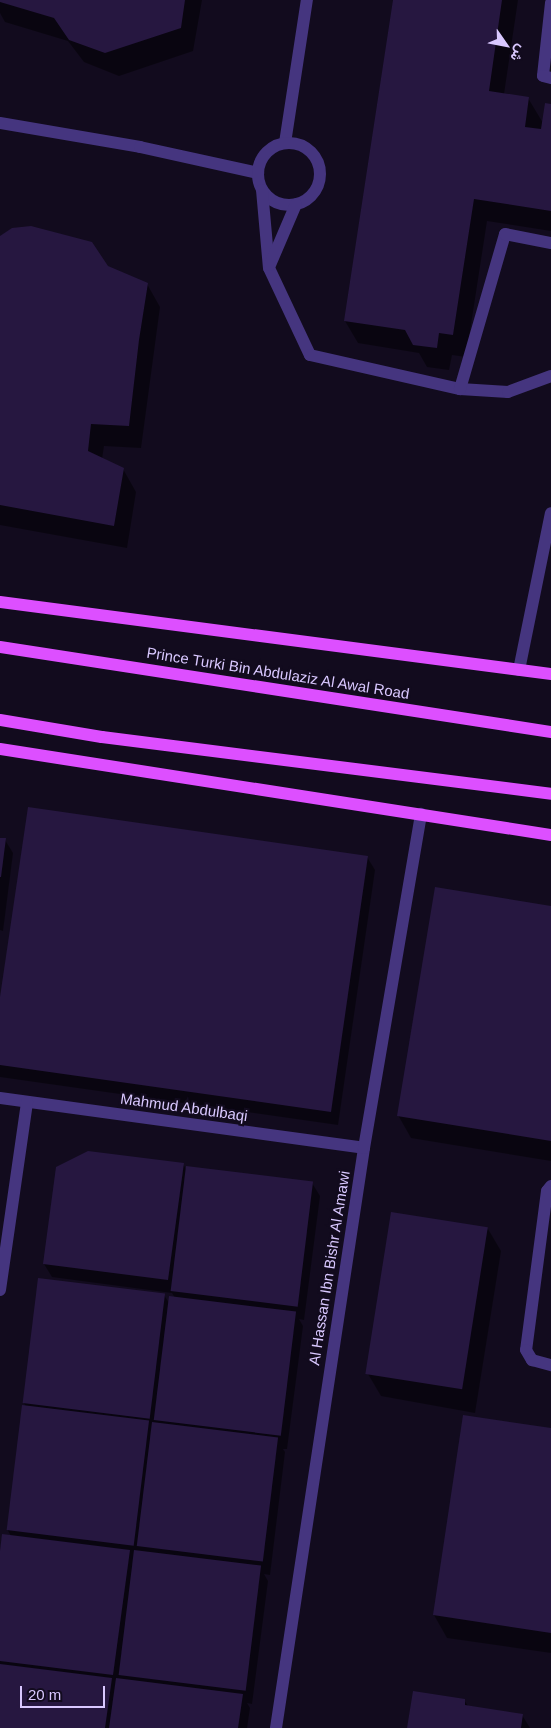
<!DOCTYPE html>
<meta charset="utf-8">
<style>
body{margin:0}
#map{position:relative;width:551px;height:1728px;overflow:hidden;background:#120b1e;font-family:Helvetica,Vazirmatn,sans-serif}
div>[style]{position:absolute}
.shadow>*{inset:0;background:#0007}
.building>*{inset:0;background:#261740;transform-origin:0 0}
.minor>*{height:12px;margin:-6px;padding:0 6px;transform-origin:6px;border-radius:6px;background:#45357f}
.minor>.ring{margin:-6px;padding:0;box-sizing:content-box;background:none;border:12px solid #45357f;border-radius:50%}
.major>*{height:12px;margin:-6px;padding:0 6px;transform-origin:6px;border-radius:6px;background:#dd4fff}
span{translate:-50% -50%;white-space:nowrap;text-align:center;line-height:1.15;-webkit-text-stroke:4.5px #120b1e;paint-order:stroke}
.street-label{font-size:15px;color:#d9c8ff}
.north{position:absolute;left:481px;top:20px;width:50px;height:50px;-webkit-text-stroke:4px #120b1e;paint-order:stroke;rotate:123deg;font-size:14px;font-weight:700;line-height:20px;text-align:center;color:#d9c8ff}
.north::after{content:'';display:block;margin:auto;width:18px;height:22px;background:#d9c8ff;clip-path:polygon(50% 0,100% 100%,50% 72%,0 100%)}
.scale{position:absolute;left:20px;top:1686px;width:85px;height:22px;box-sizing:border-box;border:2px solid #d9c8ff;border-top:0;padding-left:6px;font-size:15px;line-height:18px;white-space:nowrap;color:#d9c8ff;-webkit-text-stroke:4px #120b1e;paint-order:stroke}
</style>
<div id="map">
<div class="shadow">
<i style="clip-path:polygon(0 0,202px 0,193px 51px,119px 76px,84px 62px,68px 41px,5px 22px,0 13px)"></i>
<i style="clip-path:polygon(394px 0,518px 0,504px 94px,528px 98px,543px 123px,551px 105px,551px 231px,487px 221px,466px 357px,452px 355px,449px 370px,427px 367px,419px 353px,358px 343px,345px 321px)"></i>
<i style="clip-path:polygon(0 238px,107px 267px,147px 284px,160px 307px,141px 448px,104px 446px,102px 459px,123px 469px,136px 492px,127px 548px,0 525px)"></i>
<i style="clip-path:polygon(0 839px,5px 840px,13px 853px,3px 931px,0 930px)"></i>
<i style="clip-path:polygon(367px 857px,375px 870px,338px 1125px,0 1077px,0 1006px)"></i>
<i style="clip-path:polygon(551px 908px,551px 1161px,411px 1138px,398px 1115px)"></i>
<i style="clip-path:polygon(183px 1164px,187px 1171px,312px 1183px,320px 1196px,304px 1320px,299px 1319px,303px 1326px,287px 1449px,283px 1449px,285px 1452px,270px 1575px,264px 1574px,268px 1581px,252px 1704px,247px 1703px,250px 1708px,247px 1728px,0 1728px,0 1561px,11px 1536px,7px 1529px,26px 1407px,24px 1403px,164px 1295px,169px 1303px,175px 1298px,172px 1293px,52px 1277px,44px 1264px)"></i>
<i style="clip-path:polygon(488px 1229px,501px 1251px,475px 1413px,381px 1396px,368px 1374px)"></i>
<i style="clip-path:polygon(464px 1416px,551px 1429px,551px 1653px,447px 1638px,434px 1615px)"></i>
<i style="clip-path:polygon(464px 1700px,468px 1706px,522px 1715px,530px 1728px,408px 1728px)"></i>
</div>
<div class="building">
<i style="clip-path:polygon(0 0,185px 0,181px 28px,105px 53px,69px 40px,54px 18px,0 2px)"></i>
<i style="clip-path:polygon(393px 0,502px 0,489px 91px,529px 97px,525px 127px,541px 129px,545px 103px,551px 104px,551px 211px,474px 199px,453px 335px,439px 333px,437px 348px,413px 345px,405px 330px,344px 321px)"></i>
<i style="clip-path:polygon(31px 226px,92px 242px,108px 266px,148px 283px,139px 340px,129px 426px,91px 424px,88px 451px,124px 468px,114px 526px,0 505px,0 236px,12px 228px)"></i>
<i style="clip-path:polygon(28px 807px,368px 856px,331px 1112px,0 1065px,0 997px)"></i>
<i style="clip-path:polygon(0 838px,6px 838px,1px 877px,0 877px)"></i>
<i style="clip-path:polygon(435px 887px,551px 906px,551px 1141px,397px 1116px)"></i>
<i style="clip-path:polygon(88px 1151px,184px 1163px,168px 1280px,43px 1264px,56px 1167px)"></i>
<i style="left:186px;top:1166px;width:128px;height:126px;rotate:7deg"></i>
<i style="left:391px;top:1212px;width:98px;height:164px;rotate:9deg"></i>
<i style="left:38px;top:1278px;width:128px;height:126px;rotate:7deg"></i>
<i style="left:169px;top:1296px;width:128px;height:125px;rotate:7deg"></i>
<i style="left:22px;top:1405px;width:128px;height:126px;rotate:7deg"></i>
<i style="clip-path:polygon(463px 1415px,551px 1428px,551px 1633px,433px 1615px)"></i>
<i style="left:152px;top:1422px;width:127px;height:125px;rotate:7deg"></i>
<i style="clip-path:polygon(2px 1534px,130px 1550px,113px 1675px,0 1661px,0 1551px)"></i>
<i style="left:134px;top:1550px;width:128px;height:126px;rotate:7deg"></i>
<i style="clip-path:polygon(0 1664px,112px 1678px,105px 1728px,0 1728px)"></i>
<i style="clip-path:polygon(116px 1678px,243px 1694px,238px 1728px,109px 1728px)"></i>
<i style="clip-path:polygon(413px 1691px,465px 1699px,465px 1705px,523px 1714px,521px 1728px,407px 1728px)"></i>
</div>
<div class="minor">
<i style="left:551px;top:3px;width:73px;rotate:96.3deg"></i>
<i style="left:543px;top:76px;width:8px;rotate:14deg"></i>
<i style="left:0;top:123px;width:142px;rotate:9.7deg"></i>
<i style="left:140px;top:147px;width:121px;rotate:12.4deg"></i>
<i style="left:285px;top:143px;width:145px;rotate:-81.3deg"></i>
<i class="ring" style="left:258px;top:143px;width:50px;height:50px"></i>
<i style="left:262px;top:190px;width:78px;rotate:84.9deg"></i>
<i style="left:269px;top:268px;width:96px;rotate:64.8deg"></i>
<i style="left:310px;top:355px;width:154px;rotate:12.8deg"></i>
<i style="left:460px;top:389px;width:48px;rotate:3.6deg"></i>
<i style="left:508px;top:392px;width:46px;rotate:-20.4deg"></i>
<i style="left:270px;top:265px;width:66px;rotate:-66.9deg"></i>
<i style="left:460px;top:389px;width:161px;rotate:-73.8deg"></i>
<i style="left:505px;top:234px;width:47px;rotate:11.1deg"></i>
<i style="left:519px;top:670px;width:160px;rotate:-78.5deg"></i>
<i style="left:0;top:1098px;width:367px;rotate:7.8deg"></i>
<i style="left:551px;top:1186px;width:6px;rotate:129deg"></i>
<i style="left:547px;top:1191px;width:160px;rotate:97.5deg"></i>
<i style="left:526px;top:1350px;width:12px;rotate:59deg"></i>
<i style="left:532px;top:1360px;width:20px;rotate:15deg"></i>
<i style="left:0;top:1290px;width:190px;rotate:-81.8deg"></i>
<i style="left:276px;top:1728px;width:587px;rotate:-81.37deg"></i>
<i style="left:364px;top:1148px;width:339px;rotate:-80.3deg"></i>
</div>
<div class="major">
<i style="left:0;top:602px;width:556px;rotate:7.44deg"></i>
<i style="left:0;top:647px;width:558px;rotate:8.77deg"></i>
<i style="left:0;top:720px;width:103px;rotate:9.5deg"></i>
<i style="left:102px;top:737px;width:453px;rotate:7.2deg"></i>
<i style="left:0;top:749px;width:558px;rotate:8.87deg"></i>
</div>
<div class="street-label">
<span style="left:278px;top:673px;rotate:9deg">Prince Turki Bin Abdulaziz Al Awal Road</span>
<span style="left:184px;top:1107px;rotate:8deg">Mahmud Abdulbaqi</span>
<span style="left:329px;top:1268px;rotate:-81deg">Al Hassan Ibn Bishr Al Amawi</span>
</div>
<div class="north">ش</div>
<div class="scale">20 m</div>
</div>
